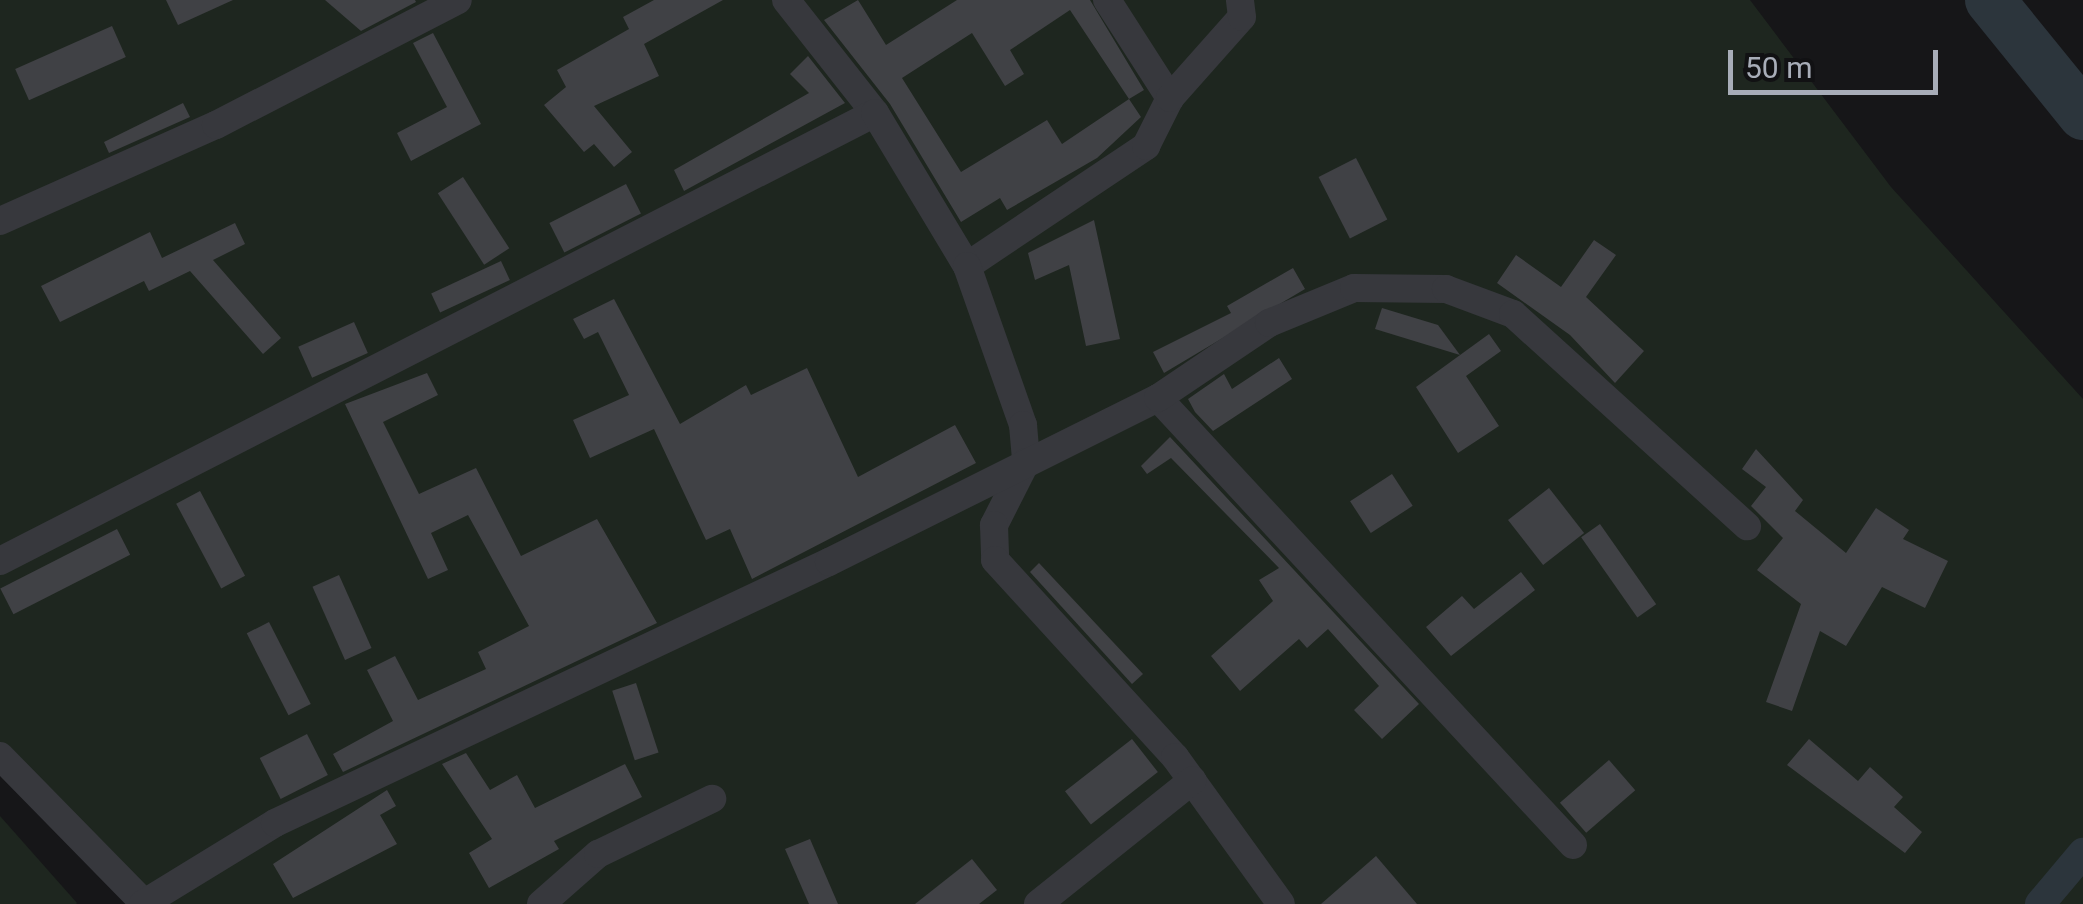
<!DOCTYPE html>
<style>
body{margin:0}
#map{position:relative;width:2083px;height:904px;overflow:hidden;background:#161618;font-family:Roboto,sans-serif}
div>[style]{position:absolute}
.green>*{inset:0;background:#1e261f}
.canal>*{height:30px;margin:-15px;padding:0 15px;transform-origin:15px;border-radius:15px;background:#2c353c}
.river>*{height:50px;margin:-25px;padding:0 25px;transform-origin:25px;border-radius:25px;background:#2c353c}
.building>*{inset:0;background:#404145;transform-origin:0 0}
.minor>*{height:28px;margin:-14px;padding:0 14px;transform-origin:14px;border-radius:14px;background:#37383d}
span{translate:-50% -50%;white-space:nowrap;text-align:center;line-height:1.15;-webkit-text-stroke:8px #111113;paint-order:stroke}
.scale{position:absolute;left:1728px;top:50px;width:210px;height:45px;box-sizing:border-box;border:5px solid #a8adb8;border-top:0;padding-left:12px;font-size:30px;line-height:35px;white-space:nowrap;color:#a8adb8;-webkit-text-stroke:8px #111113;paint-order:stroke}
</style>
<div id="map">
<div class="green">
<i style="clip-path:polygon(0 0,1750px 0,1891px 187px,2083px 399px,2083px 845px,2030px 904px,143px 904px,0 752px)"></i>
<i style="clip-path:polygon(0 816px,77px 903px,76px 904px,0 904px)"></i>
<i style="clip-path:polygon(2083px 859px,2083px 904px,2049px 904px)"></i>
</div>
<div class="canal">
<i style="left:2040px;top:904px;width:67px;rotate:-49.9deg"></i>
</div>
<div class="river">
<i style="left:1990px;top:0;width:148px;rotate:51deg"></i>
</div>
<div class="building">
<i style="clip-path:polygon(166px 0,233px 0,178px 25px)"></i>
<i style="clip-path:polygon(325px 0,415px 0,416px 2px,361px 31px)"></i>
<i style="clip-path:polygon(654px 0,723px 0,644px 44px,659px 76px,594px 106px,632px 152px,614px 167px,594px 144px,584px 152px,544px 105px,566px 87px,557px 70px,629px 29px,623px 17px)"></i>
<i style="clip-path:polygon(evenodd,858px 0,886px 45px,957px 0,1090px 0,1144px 90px,1129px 99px,1141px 117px,1097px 158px,1007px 210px,1000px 198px,961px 222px,890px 104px,824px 20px,858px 0,1070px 10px,1129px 99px,1062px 144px,1047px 120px,961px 172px,902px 78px,972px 33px,1005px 86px,1024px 74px,1010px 50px,1070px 10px)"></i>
<i style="left:112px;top:26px;width:34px;height:106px;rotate:66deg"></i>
<i style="clip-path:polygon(433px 33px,481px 124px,411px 161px,397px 133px,447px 107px,413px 43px)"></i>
<i style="clip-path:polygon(808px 56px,845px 103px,684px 191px,674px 170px,809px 93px,790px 74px)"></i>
<i style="clip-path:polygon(183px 103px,190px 117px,109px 153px,104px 142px)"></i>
<i style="left:1356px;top:158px;width:69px;height:42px;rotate:63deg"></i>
<i style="left:463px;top:177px;width:85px;height:30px;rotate:57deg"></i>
<i style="left:626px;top:184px;width:33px;height:86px;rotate:63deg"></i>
<i style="clip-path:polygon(1094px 220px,1120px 339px,1086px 346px,1069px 265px,1035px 280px,1028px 253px)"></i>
<i style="clip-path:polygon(235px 223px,245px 244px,213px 260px,281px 338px,263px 354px,190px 271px,149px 291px,144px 281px,60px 322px,41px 286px,150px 232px,162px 258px)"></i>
<i style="clip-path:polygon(1594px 240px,1616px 255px,1586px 297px,1644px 351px,1615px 383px,1570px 335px,1497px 283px,1516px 255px,1561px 287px)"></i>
<i style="left:501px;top:261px;width:21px;height:77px;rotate:65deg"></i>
<i style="clip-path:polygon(1293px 268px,1305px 289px,1164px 373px,1153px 352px,1231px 313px,1227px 306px)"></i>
<i style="clip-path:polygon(614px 299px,680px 424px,746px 385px,751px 395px,807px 368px,858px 477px,955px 425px,976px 463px,752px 579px,730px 529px,706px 540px,654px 429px,590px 458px,573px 420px,629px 395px,598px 332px,584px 339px,573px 319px)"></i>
<i style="clip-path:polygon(1382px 308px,1438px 325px,1460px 355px,1375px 329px)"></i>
<i style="left:354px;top:322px;width:34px;height:61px;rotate:66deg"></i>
<i style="clip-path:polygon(1489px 334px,1501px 351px,1466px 376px,1499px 426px,1458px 453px,1416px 387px)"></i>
<i style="clip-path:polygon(1279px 358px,1292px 379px,1213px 431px,1195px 412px,1188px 399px,1224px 374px,1232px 389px)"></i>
<i style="clip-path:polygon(427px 373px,438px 395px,383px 422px,419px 494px,476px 468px,521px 556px,597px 519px,657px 623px,343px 772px,333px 754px,393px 721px,367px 670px,395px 656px,418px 700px,486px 669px,478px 652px,529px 626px,468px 515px,431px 533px,448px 570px,428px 579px,345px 404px)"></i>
<i style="clip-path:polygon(1170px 437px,1419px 704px,1382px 739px,1354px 710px,1379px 686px,1328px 629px,1307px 648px,1299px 639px,1240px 691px,1211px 656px,1273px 601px,1259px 580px,1279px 568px,1171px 458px,1147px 474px,1141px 466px)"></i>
<i style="clip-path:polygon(1756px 449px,1803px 500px,1795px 511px,1846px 553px,1876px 508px,1909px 530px,1903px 539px,1948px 561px,1925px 608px,1882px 587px,1846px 646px,1820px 631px,1792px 711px,1766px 702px,1801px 604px,1757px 570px,1783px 538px,1751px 506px,1766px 487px,1742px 469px)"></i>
<i style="left:1392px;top:474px;width:38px;height:50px;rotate:57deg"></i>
<i style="left:1549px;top:488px;width:57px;height:52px;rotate:52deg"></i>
<i style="left:200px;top:491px;width:96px;height:27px;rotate:62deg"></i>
<i style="left:1600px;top:524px;width:98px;height:23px;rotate:55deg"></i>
<i style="left:117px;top:529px;width:29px;height:131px;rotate:63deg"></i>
<i style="clip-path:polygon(1039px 563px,1143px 674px,1132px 684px,1030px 572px)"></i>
<i style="clip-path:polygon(1521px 572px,1535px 590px,1451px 656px,1426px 627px,1462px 596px,1474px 609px)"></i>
<i style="left:339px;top:575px;width:80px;height:29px;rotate:66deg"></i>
<i style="left:269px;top:622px;width:92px;height:25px;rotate:63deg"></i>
<i style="left:636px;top:683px;width:73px;height:25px;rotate:72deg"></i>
<i style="left:307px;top:734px;width:46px;height:53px;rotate:63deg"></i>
<i style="left:1132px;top:739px;width:42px;height:85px;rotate:52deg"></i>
<i style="clip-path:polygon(1809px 739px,1858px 781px,1870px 767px,1903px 797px,1894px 807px,1922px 832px,1905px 853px,1787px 765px)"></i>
<i style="clip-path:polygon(466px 753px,490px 790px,517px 775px,535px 808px,625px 764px,642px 797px,554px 841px,559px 849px,489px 888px,469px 853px,492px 839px,442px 764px)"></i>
<i style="left:1609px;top:760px;width:40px;height:65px;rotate:49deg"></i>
<i style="clip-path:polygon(387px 790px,396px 806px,380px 815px,397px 844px,293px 898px,273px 864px)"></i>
<i style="clip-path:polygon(810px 839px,838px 904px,809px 904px,785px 849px)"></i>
<i style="clip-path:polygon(1376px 856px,1417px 904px,1321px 904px)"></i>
<i style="clip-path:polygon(972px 859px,997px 890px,979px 904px,915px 904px)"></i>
</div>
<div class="minor">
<i style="left:786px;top:0;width:144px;rotate:51.8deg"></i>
<i style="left:1107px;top:0;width:117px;rotate:57.3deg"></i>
<i style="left:0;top:221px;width:236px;rotate:-24deg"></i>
<i style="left:216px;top:125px;width:272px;rotate:-27.3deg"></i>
<i style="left:967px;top:266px;width:216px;rotate:-33.8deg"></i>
<i style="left:1146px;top:146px;width:54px;rotate:-63.4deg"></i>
<i style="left:1170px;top:98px;width:108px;rotate:-48.4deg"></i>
<i style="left:1242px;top:17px;width:17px;rotate:-97deg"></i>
<i style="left:1158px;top:398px;width:610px;rotate:47.13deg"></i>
<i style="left:0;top:561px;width:983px;rotate:-27.11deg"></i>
<i style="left:875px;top:113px;width:179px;rotate:59deg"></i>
<i style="left:967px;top:266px;width:169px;rotate:70.6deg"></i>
<i style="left:1023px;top:425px;width:37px;rotate:85deg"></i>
<i style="left:1026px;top:462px;width:71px;rotate:116.9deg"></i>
<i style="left:994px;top:525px;width:35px;rotate:88deg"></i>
<i style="left:995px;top:560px;width:267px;rotate:47.6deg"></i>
<i style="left:1175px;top:757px;width:181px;rotate:54.2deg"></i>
<i style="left:0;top:756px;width:207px;rotate:45.6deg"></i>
<i style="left:143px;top:904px;width:155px;rotate:-31.5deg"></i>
<i style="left:275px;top:823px;width:612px;rotate:-25.23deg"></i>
<i style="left:829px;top:562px;width:368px;rotate:-26.5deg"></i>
<i style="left:1158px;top:398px;width:134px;rotate:-34deg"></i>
<i style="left:1269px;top:323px;width:92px;rotate:-22.4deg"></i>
<i style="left:1354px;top:288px;width:92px;rotate:0.6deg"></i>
<i style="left:1446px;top:289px;width:72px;rotate:20.5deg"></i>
<i style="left:1513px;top:314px;width:316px;rotate:42.2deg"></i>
<i style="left:541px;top:904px;width:76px;rotate:-41.3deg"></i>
<i style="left:598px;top:854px;width:127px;rotate:-25.8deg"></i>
<i style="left:1038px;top:904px;width:198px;rotate:-38.7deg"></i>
</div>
<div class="scale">50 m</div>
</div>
